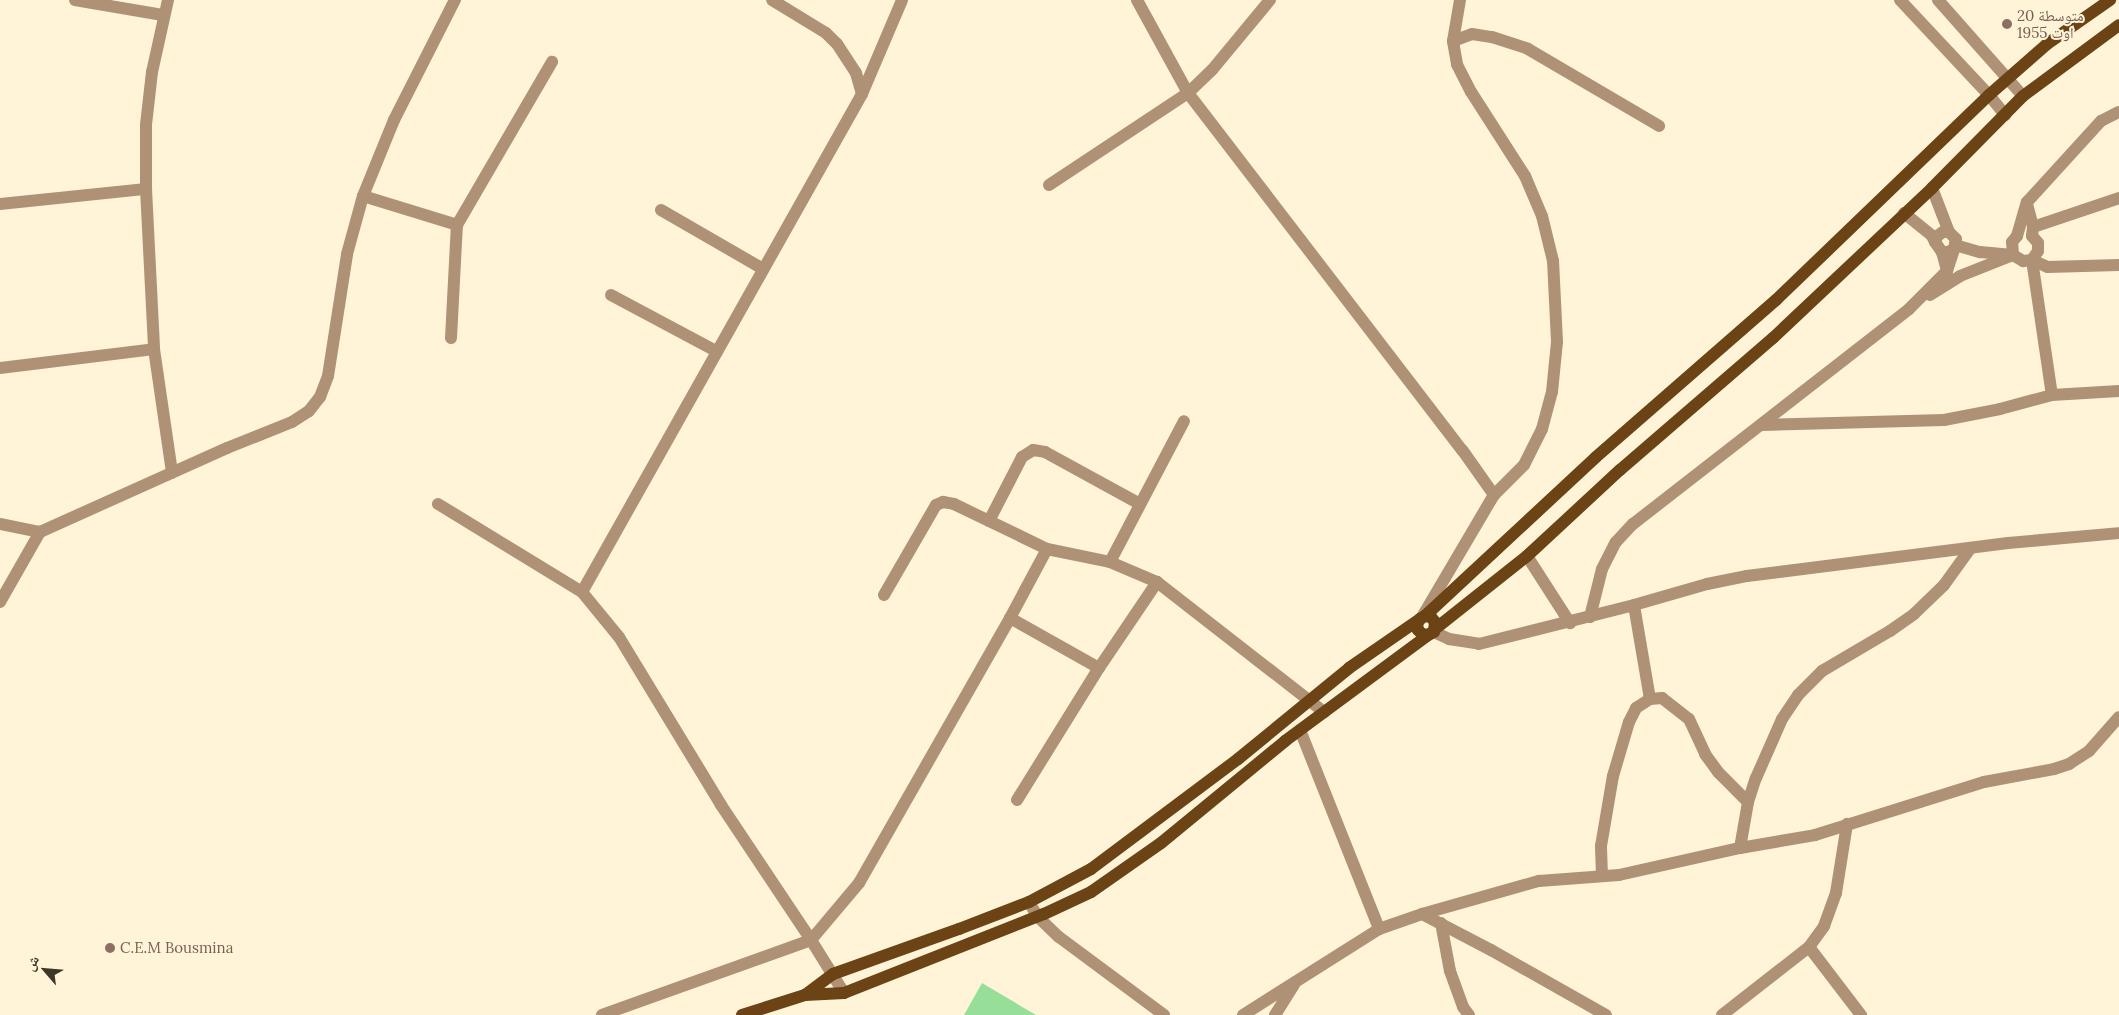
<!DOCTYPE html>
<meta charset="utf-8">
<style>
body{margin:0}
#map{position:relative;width:2119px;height:1015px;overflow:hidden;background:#fff4d8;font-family:Lora,"Noto Naskh Arabic",serif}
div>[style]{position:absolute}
.green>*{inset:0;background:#97de99}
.minor>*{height:12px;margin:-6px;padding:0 6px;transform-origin:6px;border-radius:6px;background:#af9275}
.major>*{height:12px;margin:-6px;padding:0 6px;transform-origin:6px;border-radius:6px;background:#6b4314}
.dots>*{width:14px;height:14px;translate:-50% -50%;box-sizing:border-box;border:2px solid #fff4d8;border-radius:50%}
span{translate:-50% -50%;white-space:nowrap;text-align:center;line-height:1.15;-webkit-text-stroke:4px #fff4d8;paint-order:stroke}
.education-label{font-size:15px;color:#785e54}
.left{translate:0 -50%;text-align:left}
.north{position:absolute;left:20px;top:945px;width:50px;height:50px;-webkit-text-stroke:4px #fff4d8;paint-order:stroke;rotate:297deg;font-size:14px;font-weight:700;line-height:20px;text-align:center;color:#3c3729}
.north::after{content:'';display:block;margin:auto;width:18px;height:22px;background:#3c3729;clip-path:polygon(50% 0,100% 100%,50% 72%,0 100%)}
</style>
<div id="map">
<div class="green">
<i style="clip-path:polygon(982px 983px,1036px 1015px,964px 1015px)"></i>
</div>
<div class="minor">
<i style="left:75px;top:0;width:89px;rotate:9.7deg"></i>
<i style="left:168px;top:0;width:74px;rotate:102.5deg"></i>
<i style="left:152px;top:72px;width:53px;rotate:96.5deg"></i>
<i style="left:146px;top:125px;width:64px;rotate:90deg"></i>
<i style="left:146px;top:189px;width:160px;rotate:87.1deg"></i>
<i style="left:154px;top:349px;width:125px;rotate:81.7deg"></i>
<i style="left:1137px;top:0;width:106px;rotate:61.3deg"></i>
<i style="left:1188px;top:93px;width:451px;rotate:52.5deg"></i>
<i style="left:1463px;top:451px;width:54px;rotate:54.8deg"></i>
<i style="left:1900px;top:0;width:130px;rotate:46.9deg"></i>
<i style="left:1989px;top:95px;width:26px;rotate:51deg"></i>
<i style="left:1938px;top:0;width:128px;rotate:48.5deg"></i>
<i style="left:1453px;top:41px;width:20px;rotate:-20deg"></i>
<i style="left:1472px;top:34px;width:20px;rotate:9deg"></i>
<i style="left:1492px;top:37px;width:38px;rotate:18deg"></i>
<i style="left:1528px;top:49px;width:152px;rotate:30.4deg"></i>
<i style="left:862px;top:94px;width:102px;rotate:-66.9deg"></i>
<i style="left:1049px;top:185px;width:167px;rotate:-33.5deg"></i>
<i style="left:1188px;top:93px;width:33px;rotate:-44deg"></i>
<i style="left:1212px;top:70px;width:91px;rotate:-50.4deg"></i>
<i style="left:1932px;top:188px;width:47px;rotate:68.9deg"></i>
<i style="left:363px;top:196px;width:98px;rotate:17.1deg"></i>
<i style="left:0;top:204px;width:147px;rotate:-5.9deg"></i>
<i style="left:2027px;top:204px;width:24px;rotate:75deg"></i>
<i style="left:2033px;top:227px;width:9px;rotate:96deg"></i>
<i style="left:2032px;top:236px;width:9px;rotate:49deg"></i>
<i style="left:2038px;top:243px;width:8px;rotate:90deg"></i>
<i style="left:2038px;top:251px;width:11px;rotate:124deg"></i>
<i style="left:2032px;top:260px;width:136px;rotate:81.6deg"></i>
<i style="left:661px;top:210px;width:118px;rotate:30deg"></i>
<i style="left:1904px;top:213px;width:36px;rotate:39deg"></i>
<i style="left:1932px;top:236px;width:7px;rotate:63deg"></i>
<i style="left:2033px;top:227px;width:91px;rotate:-18.6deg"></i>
<i style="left:1955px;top:245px;width:26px;rotate:16deg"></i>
<i style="left:1980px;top:252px;width:33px;rotate:5deg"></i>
<i style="left:2013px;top:255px;width:12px;rotate:31deg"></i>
<i style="left:2023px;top:261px;width:9px;rotate:-6deg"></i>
<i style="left:2032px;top:260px;width:17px;rotate:24deg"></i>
<i style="left:2048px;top:267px;width:71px;rotate:-1.6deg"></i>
<i style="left:1942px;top:252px;width:6px"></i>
<i style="left:1948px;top:252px;width:7px;rotate:-27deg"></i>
<i style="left:1954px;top:249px;width:10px;rotate:-79deg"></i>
<i style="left:1956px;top:239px;width:10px;rotate:-135deg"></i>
<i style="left:1949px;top:232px;width:6px;rotate:180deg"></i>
<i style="left:1943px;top:232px;width:7px;rotate:146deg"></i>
<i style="left:1937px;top:236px;width:6px;rotate:108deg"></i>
<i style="left:1935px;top:242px;width:12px;rotate:55deg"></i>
<i style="left:1942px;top:252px;width:20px;rotate:75deg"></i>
<i style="left:611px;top:295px;width:119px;rotate:28.1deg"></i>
<i style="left:1930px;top:295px;width:36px;rotate:-32deg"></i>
<i style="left:1960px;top:276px;width:57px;rotate:-21.6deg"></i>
<i style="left:2013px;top:255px;width:13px;rotate:-94deg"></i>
<i style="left:2012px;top:242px;width:8px;rotate:-50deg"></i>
<i style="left:2017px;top:236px;width:35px;rotate:-74deg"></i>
<i style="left:2027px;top:202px;width:110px;rotate:-47.6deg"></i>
<i style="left:2101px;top:121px;width:20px;rotate:-27deg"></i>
<i style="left:451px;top:338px;width:113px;rotate:-87deg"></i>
<i style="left:457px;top:225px;width:189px;rotate:-59.8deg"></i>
<i style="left:0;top:368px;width:155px;rotate:-7deg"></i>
<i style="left:1762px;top:425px;width:182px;rotate:-1.6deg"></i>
<i style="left:1944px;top:420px;width:57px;rotate:-11.1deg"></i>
<i style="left:2000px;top:409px;width:54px;rotate:-15.1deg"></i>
<i style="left:2052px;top:395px;width:67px;rotate:-3.4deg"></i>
<i style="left:438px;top:504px;width:169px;rotate:31.4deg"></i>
<i style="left:582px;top:592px;width:58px;rotate:50.6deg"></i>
<i style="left:619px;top:637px;width:197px;rotate:58.7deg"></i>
<i style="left:721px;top:805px;width:162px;rotate:56.3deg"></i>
<i style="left:811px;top:940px;width:222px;rotate:160.3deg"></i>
<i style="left:989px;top:521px;width:72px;rotate:-62.7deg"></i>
<i style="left:1022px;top:457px;width:13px;rotate:-32deg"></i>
<i style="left:1033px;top:450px;width:12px;rotate:9deg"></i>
<i style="left:1045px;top:452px;width:108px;rotate:28.7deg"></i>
<i style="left:0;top:524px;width:41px;rotate:11.3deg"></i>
<i style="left:1527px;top:556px;width:80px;rotate:57.3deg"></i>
<i style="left:1110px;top:562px;width:159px;rotate:-62.3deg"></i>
<i style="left:582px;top:592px;width:571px;rotate:-60.65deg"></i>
<i style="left:862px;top:94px;width:22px;rotate:-106deg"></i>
<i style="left:856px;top:73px;width:35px;rotate:-123deg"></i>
<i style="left:837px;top:44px;width:16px;rotate:-135deg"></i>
<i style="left:826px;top:33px;width:63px;rotate:-148.6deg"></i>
<i style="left:884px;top:595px;width:104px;rotate:-60deg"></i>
<i style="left:936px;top:505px;width:8px;rotate:-23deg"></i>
<i style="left:943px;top:502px;width:11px;rotate:10deg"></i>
<i style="left:954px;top:504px;width:103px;rotate:25.8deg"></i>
<i style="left:1047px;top:549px;width:64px;rotate:11.7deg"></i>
<i style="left:1110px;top:562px;width:51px;rotate:23.1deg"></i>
<i style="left:1157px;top:582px;width:212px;rotate:37.9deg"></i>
<i style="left:0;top:602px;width:81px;rotate:-60.3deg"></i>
<i style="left:40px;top:532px;width:205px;rotate:-24.2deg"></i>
<i style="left:227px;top:448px;width:70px;rotate:-21.8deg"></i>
<i style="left:292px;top:422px;width:20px;rotate:-33deg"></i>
<i style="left:309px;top:411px;width:18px;rotate:-52deg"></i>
<i style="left:320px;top:397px;width:22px;rotate:-69deg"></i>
<i style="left:328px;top:376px;width:123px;rotate:-81.1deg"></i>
<i style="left:347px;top:254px;width:60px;rotate:-74.6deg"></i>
<i style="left:363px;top:196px;width:82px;rotate:-67.8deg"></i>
<i style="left:394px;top:120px;width:135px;rotate:-63.1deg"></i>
<i style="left:1422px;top:617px;width:142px;rotate:-59.5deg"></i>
<i style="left:1494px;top:495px;width:42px;rotate:-45deg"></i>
<i style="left:1524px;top:465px;width:40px;rotate:-63.4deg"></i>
<i style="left:1542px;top:429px;width:38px;rotate:-75deg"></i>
<i style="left:1552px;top:392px;width:50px;rotate:-84.3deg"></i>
<i style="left:1557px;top:342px;width:81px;rotate:-92.8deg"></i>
<i style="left:1553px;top:261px;width:46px;rotate:-103.7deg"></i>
<i style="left:1542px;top:216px;width:43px;rotate:-113deg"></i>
<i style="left:1525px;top:176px;width:100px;rotate:-122.7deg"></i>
<i style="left:1471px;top:92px;width:31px;rotate:-117deg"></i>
<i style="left:1457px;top:64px;width:23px;rotate:-100deg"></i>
<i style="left:1453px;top:41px;width:42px;rotate:-80.3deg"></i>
<i style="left:1590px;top:617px;width:49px;rotate:-76deg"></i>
<i style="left:1602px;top:569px;width:30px;rotate:-63deg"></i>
<i style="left:1616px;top:542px;width:25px;rotate:-47deg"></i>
<i style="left:1633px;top:524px;width:350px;rotate:-37.9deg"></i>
<i style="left:1909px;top:309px;width:54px;rotate:-45deg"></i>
<i style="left:1947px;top:271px;width:23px;rotate:-72deg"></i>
<i style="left:1010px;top:618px;width:102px;rotate:29.3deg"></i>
<i style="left:1434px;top:632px;width:17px;rotate:25deg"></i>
<i style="left:1449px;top:639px;width:30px;rotate:9deg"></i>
<i style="left:1479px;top:644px;width:160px;rotate:-14.1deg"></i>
<i style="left:1650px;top:699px;width:95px;rotate:-99.7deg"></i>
<i style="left:1634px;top:605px;width:76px;rotate:-16deg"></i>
<i style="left:1707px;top:584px;width:41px;rotate:-11.3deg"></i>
<i style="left:1747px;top:576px;width:263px;rotate:-7.2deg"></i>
<i style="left:2008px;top:543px;width:111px;rotate:-5.1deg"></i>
<i style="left:1300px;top:730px;width:214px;rotate:68.3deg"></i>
<i style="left:1017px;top:800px;width:155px;rotate:-58.2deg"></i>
<i style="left:1099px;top:668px;width:104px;rotate:-56deg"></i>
<i style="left:1740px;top:848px;width:47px;rotate:-80.1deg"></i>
<i style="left:1748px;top:802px;width:25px;rotate:-72deg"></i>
<i style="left:1756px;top:778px;width:64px;rotate:-66.2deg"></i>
<i style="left:1782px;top:719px;width:29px;rotate:-56deg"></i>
<i style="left:1798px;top:695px;width:34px;rotate:-45deg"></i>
<i style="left:1822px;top:671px;width:79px;rotate:-30.5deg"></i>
<i style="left:1890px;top:631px;width:29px;rotate:-35deg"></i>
<i style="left:1914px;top:614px;width:42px;rotate:-44deg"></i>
<i style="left:1944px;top:585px;width:44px;rotate:-54.2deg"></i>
<i style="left:1602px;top:876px;width:30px;rotate:-92deg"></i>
<i style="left:1601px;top:846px;width:71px;rotate:-80.3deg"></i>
<i style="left:1613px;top:776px;width:56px;rotate:-73.5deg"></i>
<i style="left:1629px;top:722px;width:16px;rotate:-63deg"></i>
<i style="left:1636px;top:708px;width:17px;rotate:-33deg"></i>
<i style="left:1650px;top:699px;width:12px;rotate:-5deg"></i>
<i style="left:1662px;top:698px;width:34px;rotate:38deg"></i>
<i style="left:1689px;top:719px;width:38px;rotate:65deg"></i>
<i style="left:1705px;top:754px;width:22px;rotate:54deg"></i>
<i style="left:1718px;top:772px;width:42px;rotate:45deg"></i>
<i style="left:1029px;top:902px;width:16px;rotate:60deg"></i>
<i style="left:1037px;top:916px;width:30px;rotate:44deg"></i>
<i style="left:1059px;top:937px;width:131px;rotate:36.6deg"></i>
<i style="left:1422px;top:914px;width:78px;rotate:27.6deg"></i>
<i style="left:1491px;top:950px;width:132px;rotate:29.5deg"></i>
<i style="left:1441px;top:923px;width:49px;rotate:79.4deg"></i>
<i style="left:1450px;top:971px;width:38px;rotate:70deg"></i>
<i style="left:1463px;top:1007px;width:10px;rotate:53deg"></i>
<i style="left:1809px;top:947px;width:86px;rotate:52.6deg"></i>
<i style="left:844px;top:993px;width:62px;rotate:-121.9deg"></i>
<i style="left:811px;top:940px;width:75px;rotate:-49.9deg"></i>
<i style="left:859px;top:883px;width:305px;rotate:-60.3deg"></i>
<i style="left:1010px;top:618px;width:78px;rotate:-61.8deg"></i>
<i style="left:1243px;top:1015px;width:161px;rotate:-32.3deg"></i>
<i style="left:1379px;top:929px;width:46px;rotate:-19.2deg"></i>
<i style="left:1422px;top:914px;width:122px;rotate:-15.8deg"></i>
<i style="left:1539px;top:881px;width:80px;rotate:-4.3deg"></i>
<i style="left:1619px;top:875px;width:124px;rotate:-12.6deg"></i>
<i style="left:1740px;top:848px;width:76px;rotate:-9.8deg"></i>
<i style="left:1815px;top:835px;width:177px;rotate:-17.4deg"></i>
<i style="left:1984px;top:782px;width:71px;rotate:-10.5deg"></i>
<i style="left:2054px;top:769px;width:16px;rotate:-18deg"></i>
<i style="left:2069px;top:764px;width:24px;rotate:-33deg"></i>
<i style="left:2089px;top:751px;width:45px;rotate:-48.6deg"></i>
<i style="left:1275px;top:1015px;width:36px;rotate:-58deg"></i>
<i style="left:1722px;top:1015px;width:110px;rotate:-38deg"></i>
<i style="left:1809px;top:947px;width:26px;rotate:-54deg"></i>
<i style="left:1824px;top:926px;width:35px;rotate:-70deg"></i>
<i style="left:1836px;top:893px;width:70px;rotate:-80.9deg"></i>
</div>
<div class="major">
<i style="left:1425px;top:616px;width:6px;rotate:9deg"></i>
<i style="left:1431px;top:617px;width:6px;rotate:51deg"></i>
<i style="left:1435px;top:622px;width:10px;rotate:96deg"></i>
<i style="left:1434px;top:632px;width:7px;rotate:153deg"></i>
<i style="left:1428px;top:635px;width:6px;rotate:-171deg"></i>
<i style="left:1422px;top:634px;width:6px;rotate:-135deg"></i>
<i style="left:1418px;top:630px;width:6px;rotate:-99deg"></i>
<i style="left:1417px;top:624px;width:6px;rotate:-59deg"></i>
<i style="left:1420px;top:619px;width:6px;rotate:-31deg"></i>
<i style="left:1425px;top:616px;width:233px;rotate:-42.9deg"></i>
<i style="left:1596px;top:457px;width:239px;rotate:-41.1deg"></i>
<i style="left:1776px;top:300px;width:296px;rotate:-43.9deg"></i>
<i style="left:1989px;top:95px;width:77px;rotate:-41.3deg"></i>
<i style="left:2047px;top:44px;width:77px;rotate:-34.9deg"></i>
<i style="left:1435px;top:629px;width:117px;rotate:-38.4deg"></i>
<i style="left:1527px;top:556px;width:127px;rotate:-42.8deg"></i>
<i style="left:1620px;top:470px;width:202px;rotate:-40.8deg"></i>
<i style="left:1773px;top:338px;width:219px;rotate:-43.3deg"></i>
<i style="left:1932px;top:188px;width:129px;rotate:-45.3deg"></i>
<i style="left:2023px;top:96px;width:119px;rotate:-36.5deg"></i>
<i style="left:805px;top:995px;width:35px;rotate:-37deg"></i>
<i style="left:833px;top:974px;width:134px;rotate:-19.7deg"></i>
<i style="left:959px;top:929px;width:75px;rotate:-21.1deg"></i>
<i style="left:1029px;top:902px;width:70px;rotate:-28deg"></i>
<i style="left:1091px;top:869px;width:184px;rotate:-36.8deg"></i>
<i style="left:1238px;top:759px;width:144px;rotate:-39.3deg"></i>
<i style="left:1349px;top:668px;width:86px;rotate:-34.6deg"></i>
<i style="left:742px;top:1015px;width:66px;rotate:-17.6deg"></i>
<i style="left:805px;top:995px;width:39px;rotate:-3deg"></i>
<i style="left:844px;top:993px;width:215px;rotate:-21.6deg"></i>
<i style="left:1044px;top:914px;width:52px;rotate:-25.1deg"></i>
<i style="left:1091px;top:892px;width:85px;rotate:-35deg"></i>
<i style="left:1161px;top:843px;width:161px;rotate:-39.4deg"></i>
<i style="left:1285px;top:741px;width:182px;rotate:-36.5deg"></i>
</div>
<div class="dots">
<i style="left:2007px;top:24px;background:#8d6e63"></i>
<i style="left:110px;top:948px;background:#8d6e63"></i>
</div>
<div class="education-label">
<span class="left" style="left:2017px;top:24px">متوسطة 20<br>اوت 1955</span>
<span class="left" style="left:120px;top:948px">C.E.M Bousmina</span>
</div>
<div class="north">ش</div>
</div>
